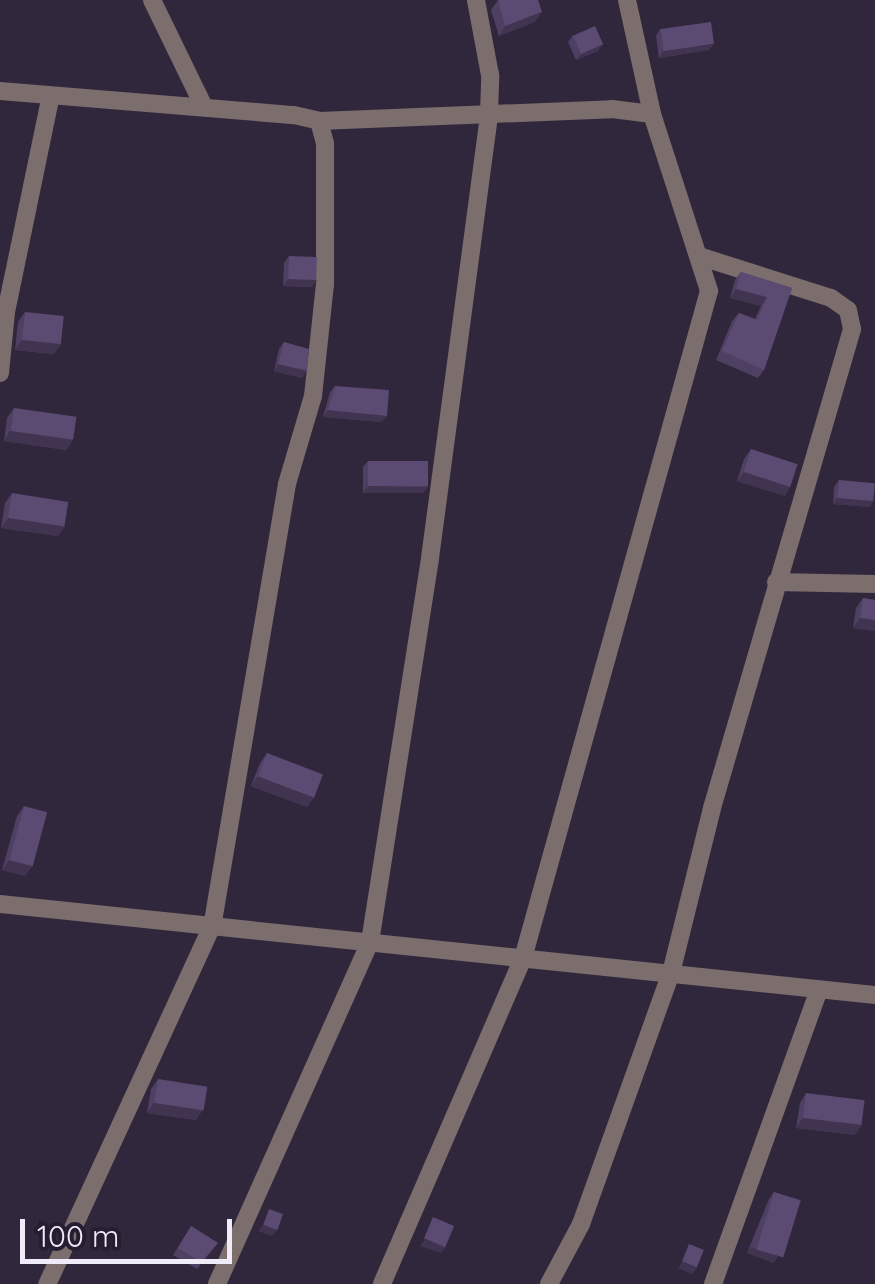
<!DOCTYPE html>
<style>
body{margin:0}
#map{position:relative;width:875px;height:1284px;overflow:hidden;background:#30273c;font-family:Quicksand,sans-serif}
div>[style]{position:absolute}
.street>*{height:18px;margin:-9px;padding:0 9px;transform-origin:9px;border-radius:9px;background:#7c6e6d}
.wall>*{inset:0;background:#4e4062}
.shaded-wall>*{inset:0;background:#403450}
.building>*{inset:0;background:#5b4a72;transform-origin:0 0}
span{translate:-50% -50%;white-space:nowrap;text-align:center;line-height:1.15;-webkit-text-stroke:9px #261d31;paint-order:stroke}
.scale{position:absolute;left:20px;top:1219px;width:212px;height:45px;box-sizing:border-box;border:5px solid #f0ebf9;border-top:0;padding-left:12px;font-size:30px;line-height:35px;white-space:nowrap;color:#f0ebf9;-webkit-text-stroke:8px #261d31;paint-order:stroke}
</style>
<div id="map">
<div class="street">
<i style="left:152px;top:0;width:119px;rotate:64.1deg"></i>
<i style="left:627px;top:0;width:117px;rotate:77.6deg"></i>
<i style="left:0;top:91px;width:295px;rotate:4.7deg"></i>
<i style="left:294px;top:115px;width:26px;rotate:13deg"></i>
<i style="left:319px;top:121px;width:24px;rotate:75deg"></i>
<i style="left:325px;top:144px;width:140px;rotate:90deg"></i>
<i style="left:325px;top:284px;width:113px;rotate:96.1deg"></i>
<i style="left:313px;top:396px;width:92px;rotate:106.5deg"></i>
<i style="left:287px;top:484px;width:448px;rotate:99.6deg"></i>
<i style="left:212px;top:926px;width:394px;rotate:114.7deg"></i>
<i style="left:319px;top:121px;width:293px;rotate:-2.3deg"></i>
<i style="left:612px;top:109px;width:40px;rotate:7.1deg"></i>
<i style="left:652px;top:114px;width:186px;rotate:72.1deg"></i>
<i style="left:709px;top:291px;width:692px;rotate:105.58deg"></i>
<i style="left:523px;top:958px;width:355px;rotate:113.4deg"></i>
<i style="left:0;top:373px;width:61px;rotate:-84.4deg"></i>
<i style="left:6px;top:312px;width:217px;rotate:-78.3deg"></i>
<i style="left:776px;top:582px;width:99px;rotate:1.2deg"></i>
<i style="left:0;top:904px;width:880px;rotate:5.94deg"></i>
<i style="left:217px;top:1284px;width:375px;rotate:-65.9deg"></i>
<i style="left:370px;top:942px;width:389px;rotate:-81.1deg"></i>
<i style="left:430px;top:558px;width:449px;rotate:-82.4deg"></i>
<i style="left:489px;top:113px;width:38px;rotate:-88deg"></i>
<i style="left:490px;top:75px;width:76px;rotate:-100.6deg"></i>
<i style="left:549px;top:1284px;width:68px;rotate:-61.9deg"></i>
<i style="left:581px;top:1224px;width:267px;rotate:-70.3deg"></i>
<i style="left:671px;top:973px;width:170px;rotate:-76deg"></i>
<i style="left:712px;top:808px;width:499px;rotate:-73.7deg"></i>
<i style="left:852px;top:329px;width:19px;rotate:-102deg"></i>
<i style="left:848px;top:310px;width:21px;rotate:-145deg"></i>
<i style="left:831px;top:298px;width:135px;rotate:-162.4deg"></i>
<i style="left:713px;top:1284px;width:313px;rotate:-70.2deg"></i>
</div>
<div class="wall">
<i style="clip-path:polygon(498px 0,535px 22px,499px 36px,491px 10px)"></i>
<i style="clip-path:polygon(660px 29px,709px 50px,659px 58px,656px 36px)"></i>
<i style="clip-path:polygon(573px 35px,598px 51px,576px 60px,568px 42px)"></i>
<i style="clip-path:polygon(289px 256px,312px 287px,283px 286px,284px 263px)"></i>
<i style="clip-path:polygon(741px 272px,792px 288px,764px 370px,758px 378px,716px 360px,732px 321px,739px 313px,755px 319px,761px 306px,730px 298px,735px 280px)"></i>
<i style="clip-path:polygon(25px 312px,61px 344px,54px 354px,15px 350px,18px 322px)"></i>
<i style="clip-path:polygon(284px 342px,302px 378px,274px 371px,279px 349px)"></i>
<i style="clip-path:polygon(335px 386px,382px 422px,323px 417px,330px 392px)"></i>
<i style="clip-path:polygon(14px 408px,73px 440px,66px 450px,4px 441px,7px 418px)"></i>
<i style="clip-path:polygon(751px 449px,785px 496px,737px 481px,744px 459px)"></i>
<i style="clip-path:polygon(368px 461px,428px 487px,423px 493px,363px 493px,363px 467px)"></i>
<i style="clip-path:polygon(839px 480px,870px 507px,833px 504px,834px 487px)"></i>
<i style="clip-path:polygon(12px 493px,65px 526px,58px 536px,1px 528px,5px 503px)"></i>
<i style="clip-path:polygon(863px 598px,875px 600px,875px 631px,853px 628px,856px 608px)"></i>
<i style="clip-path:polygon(267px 753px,307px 807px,251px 786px,260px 763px)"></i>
<i style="clip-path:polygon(24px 806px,32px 866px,25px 876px,2px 870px,17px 816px)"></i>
<i style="clip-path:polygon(158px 1079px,196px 1120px,147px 1113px,151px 1089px)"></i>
<i style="clip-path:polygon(806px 1093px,855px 1135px,796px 1128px,800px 1103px)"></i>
<i style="clip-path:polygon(774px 1192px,774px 1263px,747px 1253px,769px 1199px)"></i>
<i style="clip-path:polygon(191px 1226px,218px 1243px,197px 1269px,173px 1255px)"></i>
</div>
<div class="shaded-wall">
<i style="clip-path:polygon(542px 12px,535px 22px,499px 36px,505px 26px)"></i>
<i style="clip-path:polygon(603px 44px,598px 51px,576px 60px,581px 54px)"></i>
<i style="clip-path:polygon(714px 44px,709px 50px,659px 58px,663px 51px)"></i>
<i style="clip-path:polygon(288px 279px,317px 280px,312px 287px,283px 286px)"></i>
<i style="clip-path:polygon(736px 289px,767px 297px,761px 306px,730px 298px)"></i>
<i style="clip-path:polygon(22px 340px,61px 344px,54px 354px,15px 350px)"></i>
<i style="clip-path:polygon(278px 364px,307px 371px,302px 378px,274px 371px)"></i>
<i style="clip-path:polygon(328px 410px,387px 416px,382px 422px,323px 417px)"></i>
<i style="clip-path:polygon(10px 431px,73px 440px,66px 450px,4px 441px)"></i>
<i style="clip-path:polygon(744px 472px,791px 486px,785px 496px,737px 481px)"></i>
<i style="clip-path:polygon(368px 486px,428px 487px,423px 493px,363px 493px)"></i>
<i style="clip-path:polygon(837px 498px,874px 500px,870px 507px,833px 504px)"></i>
<i style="clip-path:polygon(8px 518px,65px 526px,58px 536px,1px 528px)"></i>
<i style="clip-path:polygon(860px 618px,875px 620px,875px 631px,853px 628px)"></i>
<i style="clip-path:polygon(258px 776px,314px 798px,307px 807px,251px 786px)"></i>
<i style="clip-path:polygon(9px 860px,32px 866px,25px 876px,2px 870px)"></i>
<i style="clip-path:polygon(154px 1103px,203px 1110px,196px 1120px,147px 1113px)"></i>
<i style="clip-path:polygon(803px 1118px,862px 1125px,855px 1135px,796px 1128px)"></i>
<i style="clip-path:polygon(263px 1225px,277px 1230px,272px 1236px,258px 1231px)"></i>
<i style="clip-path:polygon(425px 1239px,446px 1247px,441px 1253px,420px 1246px)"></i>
<i style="clip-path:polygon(751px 1247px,778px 1256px,774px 1263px,747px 1253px)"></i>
<i style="clip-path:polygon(682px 1262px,697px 1268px,692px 1274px,678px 1268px)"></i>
</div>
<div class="building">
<i style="clip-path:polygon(498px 0,538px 0,542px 12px,505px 26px)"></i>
<i style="left:711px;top:22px;width:22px;height:51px;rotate:82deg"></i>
<i style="left:595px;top:26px;width:20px;height:24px;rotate:66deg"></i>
<i style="left:289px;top:256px;width:28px;height:23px;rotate:2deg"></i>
<i style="clip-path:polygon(741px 272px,792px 288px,764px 370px,722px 351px,739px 313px,757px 320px,767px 297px,736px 289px)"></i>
<i style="left:25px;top:312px;width:39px;height:28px;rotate:6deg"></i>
<i style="clip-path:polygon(284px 342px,309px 349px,307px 371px,278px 364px)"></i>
<i style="clip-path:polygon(335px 386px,389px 390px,387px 416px,328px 410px)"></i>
<i style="left:14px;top:408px;width:63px;height:23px;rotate:8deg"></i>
<i style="left:751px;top:449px;width:49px;height:24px;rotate:18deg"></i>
<i style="left:368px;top:461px;width:60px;height:25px"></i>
<i style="left:839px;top:480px;width:36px;height:18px;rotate:5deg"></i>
<i style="left:12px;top:493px;width:57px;height:25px;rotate:9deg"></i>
<i style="clip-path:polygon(863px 598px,875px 600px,875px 620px,860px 618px)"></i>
<i style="left:267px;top:753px;width:60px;height:25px;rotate:21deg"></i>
<i style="left:24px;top:806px;width:24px;height:56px;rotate:15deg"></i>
<i style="left:158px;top:1079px;width:50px;height:24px;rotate:9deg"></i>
<i style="left:806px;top:1093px;width:59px;height:25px;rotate:7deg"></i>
<i style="left:774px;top:1192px;width:28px;height:60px;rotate:17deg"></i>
<i style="left:269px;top:1209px;width:15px;height:17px;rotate:20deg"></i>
<i style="left:433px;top:1217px;width:23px;height:23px;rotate:23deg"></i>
<i style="clip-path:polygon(191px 1226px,218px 1243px,201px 1262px,178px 1248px)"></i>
<i style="left:689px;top:1244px;width:16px;height:19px;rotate:22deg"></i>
</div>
<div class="scale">100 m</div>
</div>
